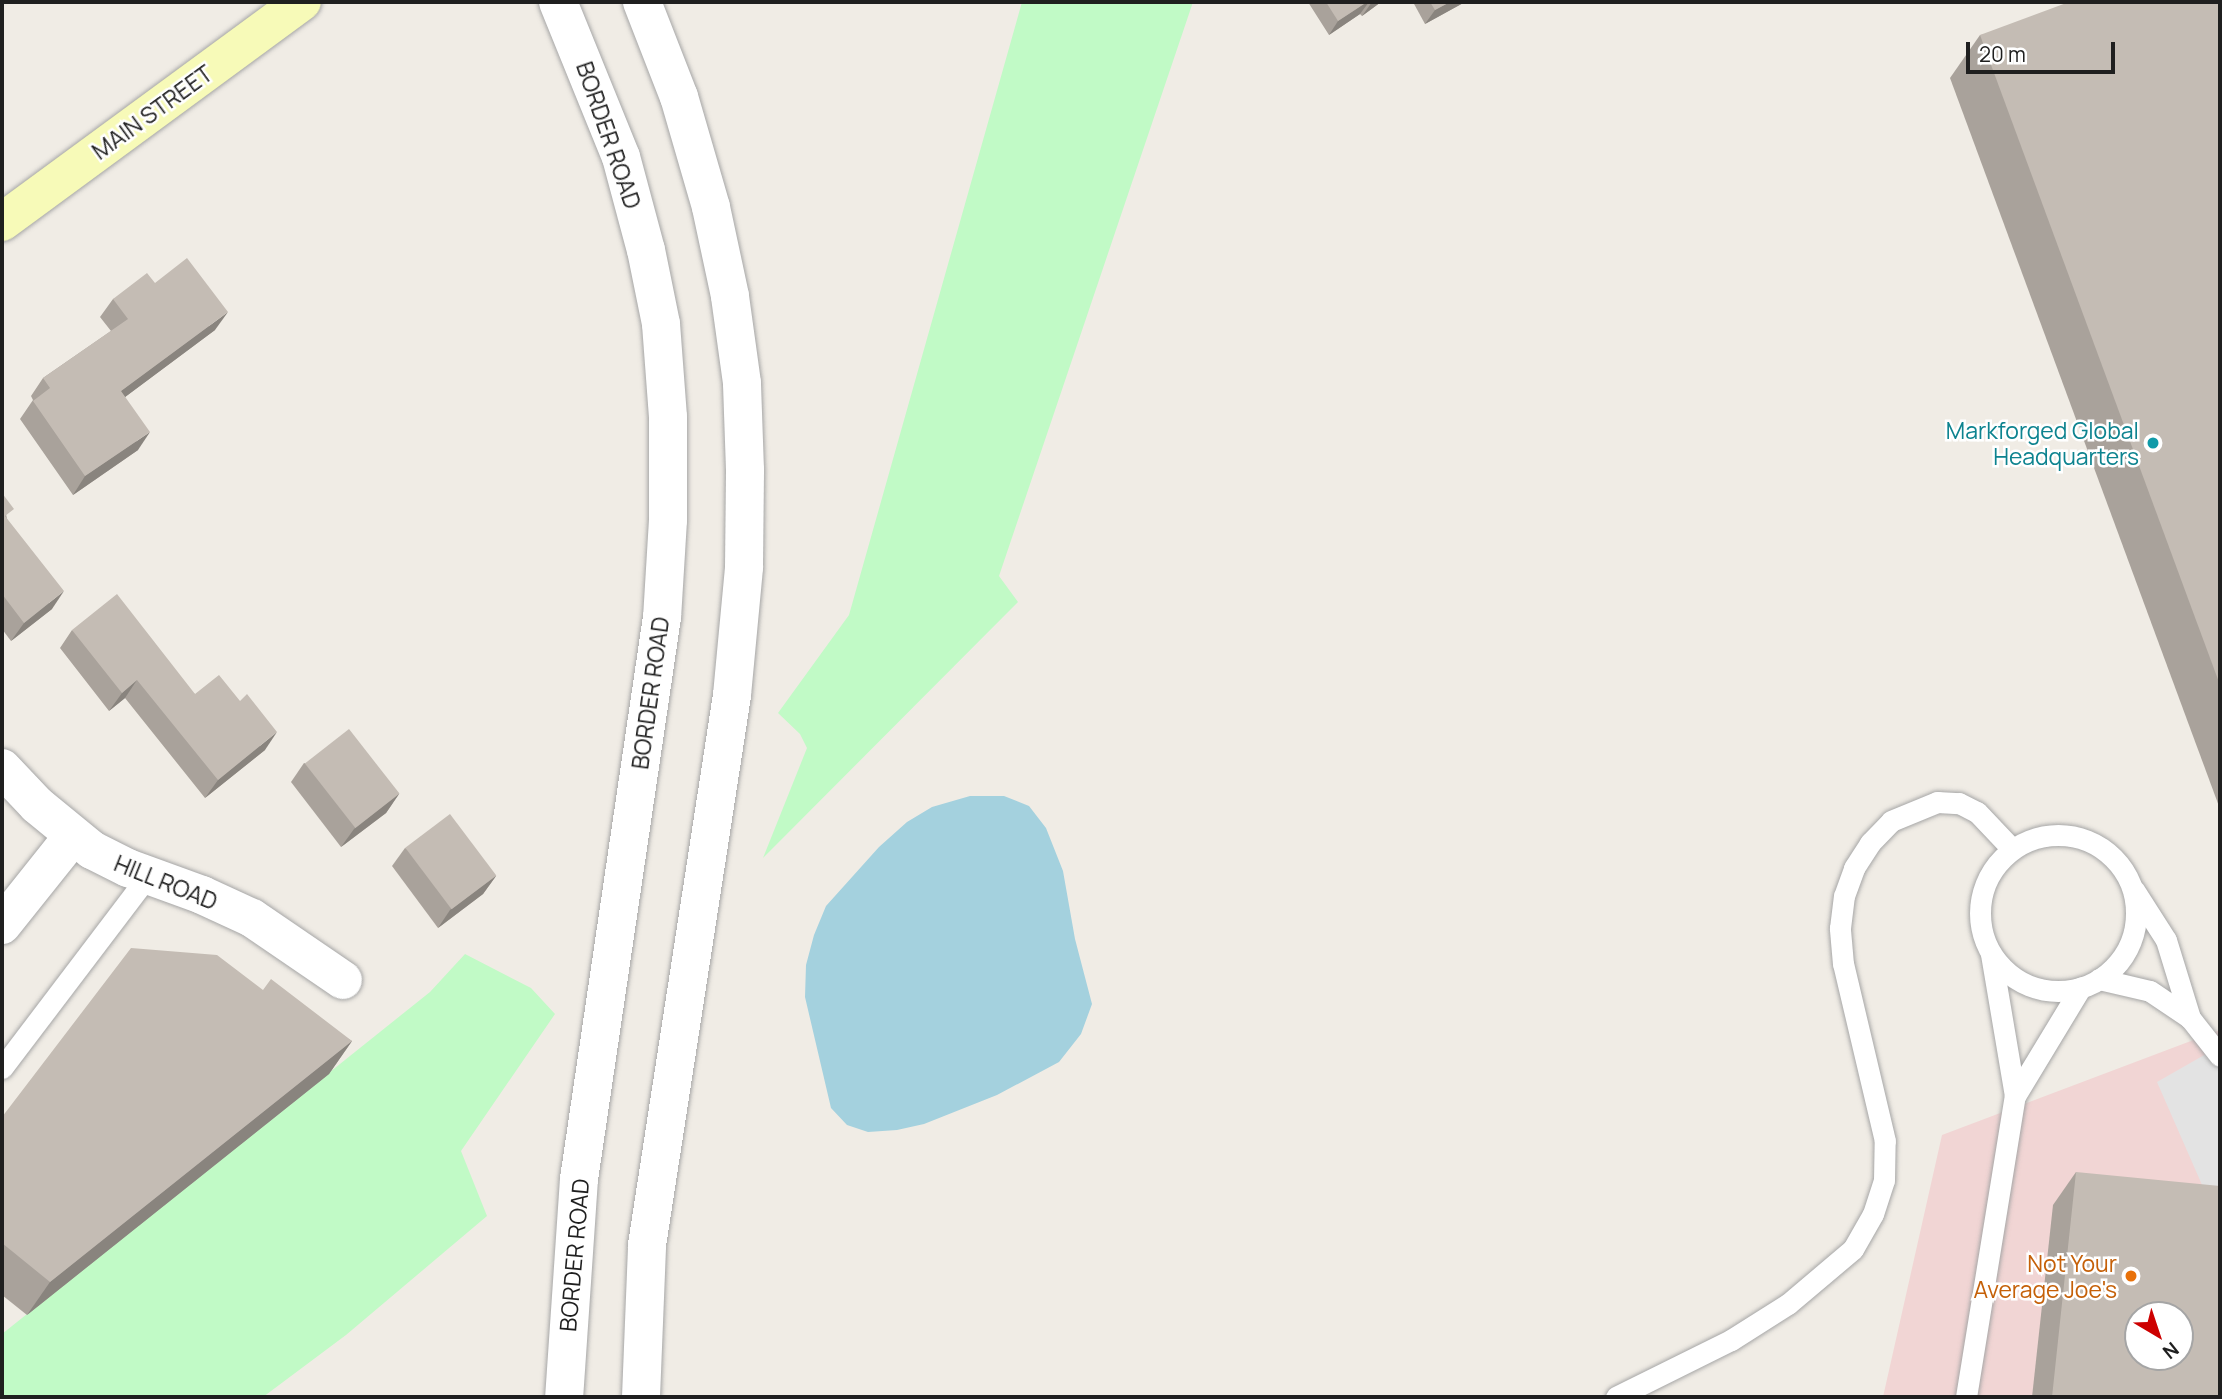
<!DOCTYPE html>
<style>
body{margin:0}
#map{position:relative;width:2222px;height:1399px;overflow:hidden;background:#f0ece5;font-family:Manrope,sans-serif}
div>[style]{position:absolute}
.commercial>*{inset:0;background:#f1d5d4}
.park>*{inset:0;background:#c1fac6}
.parking>*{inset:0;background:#e3e3e3}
.water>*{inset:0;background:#a4d1de}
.roads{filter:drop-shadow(0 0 2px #a6a6a6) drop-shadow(0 0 2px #a6a6a6)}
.lane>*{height:21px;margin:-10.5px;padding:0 10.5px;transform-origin:10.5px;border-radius:10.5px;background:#fff}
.lane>.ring{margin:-10.5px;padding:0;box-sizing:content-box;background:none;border:21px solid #fff;border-radius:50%}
.street>*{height:38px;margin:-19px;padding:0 19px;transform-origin:19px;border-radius:19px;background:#fff}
.secondary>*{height:38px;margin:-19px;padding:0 19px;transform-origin:19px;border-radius:19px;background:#f7fab8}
.wall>*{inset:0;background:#a9a29b}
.shaded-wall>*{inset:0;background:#89847e}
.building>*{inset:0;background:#c4bcb4;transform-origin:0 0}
.dots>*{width:19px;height:19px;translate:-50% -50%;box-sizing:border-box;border:4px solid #fff;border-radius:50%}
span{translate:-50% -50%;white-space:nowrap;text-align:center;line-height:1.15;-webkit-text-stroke:5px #fff;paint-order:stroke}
.street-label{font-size:23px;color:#1f1f1f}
.culture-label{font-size:23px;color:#0d838f}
.right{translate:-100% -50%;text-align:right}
.food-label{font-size:23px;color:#c56008}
.frame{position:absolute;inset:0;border:4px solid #1f1f1f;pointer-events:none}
.north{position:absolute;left:2124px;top:1301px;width:70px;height:70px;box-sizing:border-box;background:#fff;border:2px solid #a5a5a5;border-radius:50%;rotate:141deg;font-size:19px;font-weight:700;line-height:28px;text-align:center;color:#1f1f1f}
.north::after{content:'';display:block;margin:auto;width:24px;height:32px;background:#cd0000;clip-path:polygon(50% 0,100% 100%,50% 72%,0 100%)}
.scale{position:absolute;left:1966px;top:42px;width:149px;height:32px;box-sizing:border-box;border:4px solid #1f1f1f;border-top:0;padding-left:9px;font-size:21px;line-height:24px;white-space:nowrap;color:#1f1f1f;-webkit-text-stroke:5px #fff;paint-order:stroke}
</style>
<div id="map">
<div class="commercial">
<i style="clip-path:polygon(evenodd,2220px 1030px,2220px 1397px,1883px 1397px,1942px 1135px,2220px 1030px,2138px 1315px,2180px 1315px,2180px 1357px,2138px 1357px,2138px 1315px)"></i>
</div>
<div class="park">
<i style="clip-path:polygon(1022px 2px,1193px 2px,999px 576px,1018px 602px,763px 858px,807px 748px,800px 734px,778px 713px,849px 615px)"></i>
<i style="clip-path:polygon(465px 954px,531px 988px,555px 1014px,461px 1151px,487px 1216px,346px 1335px,263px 1397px,2px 1397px,2px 1334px,430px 992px)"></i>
</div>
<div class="parking">
<i style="clip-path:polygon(2220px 1046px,2220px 1226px,2157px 1082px)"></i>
</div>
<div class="water">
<i style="clip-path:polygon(970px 796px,1004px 796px,1029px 806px,1046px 828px,1063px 871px,1075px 939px,1092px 1004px,1081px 1034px,1059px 1062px,997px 1095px,924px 1124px,897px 1130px,868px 1132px,847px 1125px,831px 1108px,805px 997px,806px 965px,814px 935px,826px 906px,879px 847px,907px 822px,932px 807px)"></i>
</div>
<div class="roads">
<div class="lane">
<i class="ring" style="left:1980px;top:835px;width:135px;height:135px"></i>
<i style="left:2134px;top:890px;width:59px;rotate:57.4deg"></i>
<i style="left:2166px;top:940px;width:82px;rotate:72.9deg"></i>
<i style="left:2099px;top:979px;width:52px;rotate:13.2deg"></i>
<i style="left:2150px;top:991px;width:48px;rotate:34deg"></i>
<i style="left:2190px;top:1018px;width:48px;rotate:51.7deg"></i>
<i style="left:2px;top:1068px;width:241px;rotate:-52.8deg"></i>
<i style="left:2015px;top:1096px;width:127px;rotate:-58.8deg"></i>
<i style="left:1616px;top:1397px;width:128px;rotate:-26.4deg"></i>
<i style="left:1731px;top:1340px;width:67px;rotate:-32.3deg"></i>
<i style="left:1788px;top:1304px;width:85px;rotate:-40.2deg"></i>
<i style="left:1853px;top:1249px;width:40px;rotate:-60.3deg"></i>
<i style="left:1873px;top:1214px;width:36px;rotate:-72deg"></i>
<i style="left:1884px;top:1180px;width:39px;rotate:-89deg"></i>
<i style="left:1885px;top:1141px;width:182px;rotate:-103.3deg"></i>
<i style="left:1843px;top:964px;width:36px;rotate:-95deg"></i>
<i style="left:1840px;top:928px;width:32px;rotate:-83deg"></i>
<i style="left:1844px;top:896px;width:30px;rotate:-70deg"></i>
<i style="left:1854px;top:868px;width:30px;rotate:-57deg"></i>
<i style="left:1870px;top:843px;width:30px;rotate:-46deg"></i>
<i style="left:1891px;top:821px;width:50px;rotate:-22.4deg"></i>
<i style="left:1937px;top:802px;width:22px;rotate:3deg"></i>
<i style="left:1959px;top:803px;width:20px;rotate:27deg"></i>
<i style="left:1977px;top:812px;width:51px;rotate:46.6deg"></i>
<i style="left:1966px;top:1397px;width:305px;rotate:-80.8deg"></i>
<i style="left:2015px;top:1096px;width:144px;rotate:-99.6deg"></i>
</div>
<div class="street">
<i style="left:558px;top:2px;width:167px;rotate:67.9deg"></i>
<i style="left:621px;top:157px;width:96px;rotate:75deg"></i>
<i style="left:646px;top:250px;width:76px;rotate:78.5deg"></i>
<i style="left:661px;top:324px;width:93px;rotate:85.7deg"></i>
<i style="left:668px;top:417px;width:103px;rotate:90deg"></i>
<i style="left:668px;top:520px;width:97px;rotate:93.5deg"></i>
<i style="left:662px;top:617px;width:568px;rotate:98.4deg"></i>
<i style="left:579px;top:1179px;width:219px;rotate:93.9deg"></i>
<i style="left:2px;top:768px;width:51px;rotate:46.6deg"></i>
<i style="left:37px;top:805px;width:71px;rotate:39.3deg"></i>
<i style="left:92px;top:850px;width:40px;rotate:26.6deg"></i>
<i style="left:128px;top:868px;width:79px;rotate:20deg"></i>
<i style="left:202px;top:895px;width:55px;rotate:24.7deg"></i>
<i style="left:252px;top:918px;width:110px;rotate:34.3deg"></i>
<i style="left:2px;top:925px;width:114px;rotate:-51.4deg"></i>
<i style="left:641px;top:1397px;width:152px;rotate:-87.7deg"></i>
<i style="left:647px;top:1245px;width:557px;rotate:-81.21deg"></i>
<i style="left:732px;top:695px;width:129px;rotate:-84.6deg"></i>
<i style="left:744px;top:567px;width:97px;rotate:-89.4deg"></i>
<i style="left:745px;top:470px;width:87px;rotate:-92deg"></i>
<i style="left:742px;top:383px;width:88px;rotate:-97.9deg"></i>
<i style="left:730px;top:296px;width:91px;rotate:-102.1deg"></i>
<i style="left:711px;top:207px;width:115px;rotate:-106.2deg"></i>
<i style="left:679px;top:97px;width:102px;rotate:-111.3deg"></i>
</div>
<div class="secondary">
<i style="left:2px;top:222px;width:372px;rotate:-36.3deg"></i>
</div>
</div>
<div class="wall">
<i style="clip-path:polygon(1308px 2px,1381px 2px,1362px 16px,1360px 14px,1329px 35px)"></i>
<i style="clip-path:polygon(1413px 2px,1465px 2px,1425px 24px)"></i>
<i style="clip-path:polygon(2220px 2px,2220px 809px,1950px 78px,1980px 35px)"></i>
<i style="clip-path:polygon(155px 283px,215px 330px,125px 397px,138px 450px,73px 495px,20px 419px,33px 400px,31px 396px,43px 378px,111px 331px,100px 317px,113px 299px)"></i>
<i style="clip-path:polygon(2px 493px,7px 519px,52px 609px,11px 641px,2px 629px)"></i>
<i style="clip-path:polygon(72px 630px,195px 694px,265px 750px,205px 798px,125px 698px,109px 711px,60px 648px)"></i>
<i style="clip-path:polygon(304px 763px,399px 794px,386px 813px,341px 847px,291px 782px)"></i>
<i style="clip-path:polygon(405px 848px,496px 876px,483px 894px,438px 928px,392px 866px)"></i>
<i style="clip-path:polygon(263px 990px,352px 1041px,329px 1074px,27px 1315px,2px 1295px,2px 1117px)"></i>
<i style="clip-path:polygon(2076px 1172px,2220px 1397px,2032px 1397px,2053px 1205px)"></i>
</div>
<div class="shaded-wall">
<i style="clip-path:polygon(1367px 2px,1369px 2px,1360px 14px,1329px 35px,1338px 21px)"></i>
<i style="clip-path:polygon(1372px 2px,1381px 2px,1362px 16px)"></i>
<i style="clip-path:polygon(1450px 2px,1465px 2px,1425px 24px,1435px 10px)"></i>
<i style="clip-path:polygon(228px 312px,215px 330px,109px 409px,121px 391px)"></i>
<i style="clip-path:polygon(150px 432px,138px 450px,73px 495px,85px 476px)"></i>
<i style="clip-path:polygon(64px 591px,52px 609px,11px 641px,24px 623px)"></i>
<i style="clip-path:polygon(137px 680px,125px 698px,109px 711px,122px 693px)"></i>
<i style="clip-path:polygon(277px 732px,265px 750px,205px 798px,218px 780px)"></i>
<i style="clip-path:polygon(399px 794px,386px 813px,341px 847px,354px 829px)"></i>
<i style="clip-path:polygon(496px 876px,483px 894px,438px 928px,450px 910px)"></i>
<i style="clip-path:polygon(352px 1041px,329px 1074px,27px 1315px,50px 1282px)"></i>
</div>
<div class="building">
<i style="clip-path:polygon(1326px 2px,1367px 2px,1338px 21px)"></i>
<i style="clip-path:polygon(1430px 2px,1450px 2px,1435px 10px)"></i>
<i style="clip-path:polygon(2069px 2px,2220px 2px,2220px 685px,1980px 35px)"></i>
<i style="clip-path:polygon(187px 258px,228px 312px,121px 391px,150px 432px,85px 476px,33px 401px,50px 388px,43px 378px,128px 319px,113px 299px,147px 273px,155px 283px)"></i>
<i style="clip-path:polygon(2px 493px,14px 509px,5px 516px,64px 591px,24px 623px,2px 594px)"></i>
<i style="clip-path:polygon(117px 594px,195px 694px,219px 675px,240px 701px,247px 694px,277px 732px,218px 780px,137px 680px,122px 693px,72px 630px)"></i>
<i style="left:349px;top:729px;width:82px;height:56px;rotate:52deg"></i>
<i style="left:450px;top:814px;width:77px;height:56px;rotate:53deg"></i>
<i style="clip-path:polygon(131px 948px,217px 955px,263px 990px,271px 979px,352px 1041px,50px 1282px,2px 1243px,2px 1117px)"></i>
<i style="clip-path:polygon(evenodd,2076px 1172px,2220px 1186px,2220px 1397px,2052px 1397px,2076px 1172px,2138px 1315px,2180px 1315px,2180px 1357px,2138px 1357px,2138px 1315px)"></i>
</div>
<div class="dots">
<i style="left:2153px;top:443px;background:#0f9aa8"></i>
<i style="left:2131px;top:1276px;background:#e8710a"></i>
</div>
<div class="street-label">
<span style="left:152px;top:112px;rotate:-36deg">MAIN STREET</span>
<span style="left:609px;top:135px;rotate:71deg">BORDER ROAD</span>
<span style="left:650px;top:693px;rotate:-82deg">BORDER ROAD</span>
<span style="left:166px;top:882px;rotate:22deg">HILL ROAD</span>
<span style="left:574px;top:1255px;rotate:-85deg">BORDER ROAD</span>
</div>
<div class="culture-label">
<span class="right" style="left:2139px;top:443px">Markforged Global<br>Headquarters</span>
</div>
<div class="food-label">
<span class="right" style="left:2117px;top:1276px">Not Your<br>Average Joe's</span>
</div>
<div class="frame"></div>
<div class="north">N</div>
<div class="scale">20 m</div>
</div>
